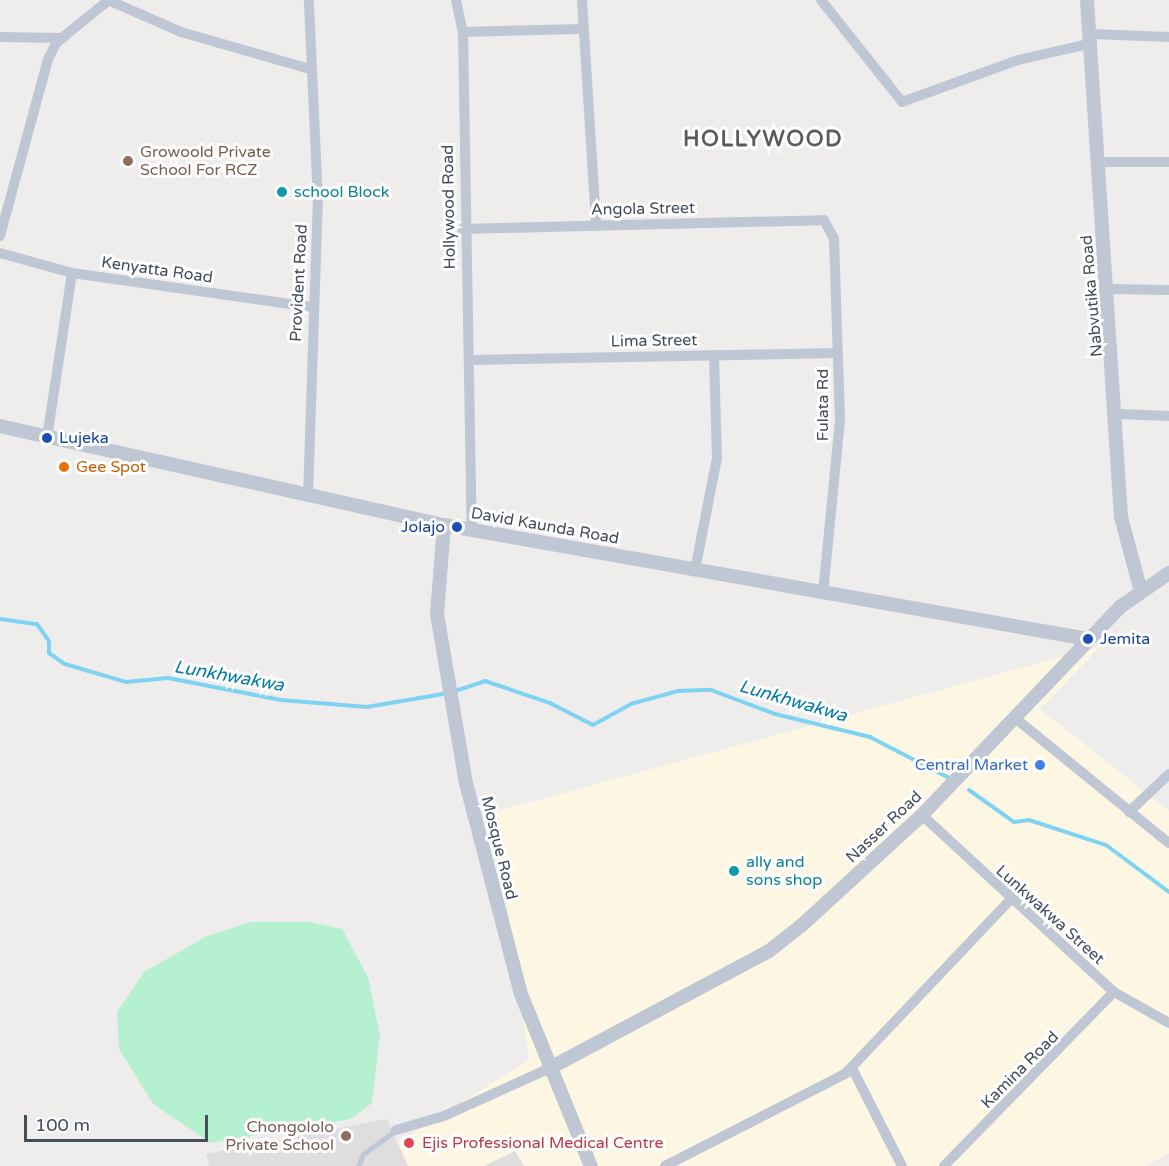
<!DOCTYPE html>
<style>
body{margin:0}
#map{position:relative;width:1169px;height:1166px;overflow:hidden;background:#efecec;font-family:"Varela Round",sans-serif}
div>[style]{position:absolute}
.commercial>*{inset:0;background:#fdf6e2}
.education>*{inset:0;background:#e0ddde}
.green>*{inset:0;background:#b5f1d0}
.stream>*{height:4px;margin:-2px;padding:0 2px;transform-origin:2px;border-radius:2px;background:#7fd3f2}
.service>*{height:5px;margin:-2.5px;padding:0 2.5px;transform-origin:2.5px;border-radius:2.5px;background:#bec7d3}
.minor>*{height:10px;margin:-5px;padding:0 5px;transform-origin:5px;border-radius:5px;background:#bec7d3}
.tertiary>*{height:14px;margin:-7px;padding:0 7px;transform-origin:7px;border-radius:7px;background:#bec7d3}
.dots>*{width:16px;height:16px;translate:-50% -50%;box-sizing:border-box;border:3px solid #fff;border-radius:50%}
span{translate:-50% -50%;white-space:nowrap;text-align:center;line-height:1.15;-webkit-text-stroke:6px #fff;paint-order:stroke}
.education-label{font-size:16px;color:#785e54}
.left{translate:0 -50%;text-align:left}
.right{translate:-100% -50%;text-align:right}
.culture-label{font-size:16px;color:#0d838f}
.street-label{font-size:16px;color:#434e5b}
.transit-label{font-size:16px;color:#164399}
.food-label{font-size:16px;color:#c56008}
.shop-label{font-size:16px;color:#366cbe}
.health-label{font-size:16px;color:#be3a42}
.water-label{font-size:18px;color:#037ba7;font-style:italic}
.district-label{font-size:22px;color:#585c61;font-weight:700;letter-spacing:1.5px}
.scale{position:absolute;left:24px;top:1115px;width:184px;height:27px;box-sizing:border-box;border:3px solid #434e5b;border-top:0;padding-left:8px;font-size:18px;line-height:21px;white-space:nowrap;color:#434e5b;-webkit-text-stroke:4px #fff;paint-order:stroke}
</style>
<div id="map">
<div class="commercial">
<i style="clip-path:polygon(1101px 646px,1040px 709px,1169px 811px,1169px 1153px,1146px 1166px,361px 1166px,529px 1060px,494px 812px)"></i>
</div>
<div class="education">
<i style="clip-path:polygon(387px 1119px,408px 1166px,209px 1166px,206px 1154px)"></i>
<i style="clip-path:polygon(515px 1151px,524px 1166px,484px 1166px)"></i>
</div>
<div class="green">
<i style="clip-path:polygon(251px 922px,310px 922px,342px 929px,368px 977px,380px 1036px,372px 1103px,351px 1119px,211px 1143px,153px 1104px,119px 1049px,117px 1012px,144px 972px,207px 936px)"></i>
</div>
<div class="stream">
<i style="left:0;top:619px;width:37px;rotate:8deg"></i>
<i style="left:37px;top:624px;width:21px;rotate:55deg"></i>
<i style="left:49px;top:641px;width:12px;rotate:90deg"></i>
<i style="left:49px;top:653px;width:19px;rotate:35deg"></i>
<i style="left:65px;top:664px;width:64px;rotate:16.4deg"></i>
<i style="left:126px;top:682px;width:42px;rotate:-5.4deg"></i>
<i style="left:168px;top:678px;width:115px;rotate:11deg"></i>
<i style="left:281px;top:700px;width:86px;rotate:4.7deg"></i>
<i style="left:367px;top:707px;width:77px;rotate:-9.7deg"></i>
<i style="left:455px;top:691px;width:32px;rotate:-18deg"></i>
<i style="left:485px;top:681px;width:69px;rotate:18.7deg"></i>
<i style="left:550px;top:703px;width:48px;rotate:27.1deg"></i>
<i style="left:593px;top:725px;width:43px;rotate:-28.9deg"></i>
<i style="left:631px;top:704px;width:49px;rotate:-15.5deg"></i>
<i style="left:678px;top:691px;width:33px;rotate:-2deg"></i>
<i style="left:711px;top:690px;width:68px;rotate:20.6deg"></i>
<i style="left:775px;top:714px;width:98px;rotate:13.6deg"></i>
<i style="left:870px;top:737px;width:91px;rotate:27.4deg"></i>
<i style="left:969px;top:790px;width:55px;rotate:35.4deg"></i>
<i style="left:1014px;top:822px;width:15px;rotate:-8deg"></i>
<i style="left:1029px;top:820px;width:81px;rotate:18deg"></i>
<i style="left:1106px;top:845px;width:79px;rotate:36.7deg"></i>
</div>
<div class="service">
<i style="left:358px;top:1166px;width:13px;rotate:-67deg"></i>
<i style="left:363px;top:1154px;width:41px;rotate:-36deg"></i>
</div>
<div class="minor">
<i style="left:108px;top:0;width:80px;rotate:23.7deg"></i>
<i style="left:181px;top:32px;width:134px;rotate:16deg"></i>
<i style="left:456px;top:0;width:33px;rotate:78deg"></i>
<i style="left:463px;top:32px;width:497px;rotate:89deg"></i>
<i style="left:582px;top:0;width:225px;rotate:86.4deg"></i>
<i style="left:821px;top:0;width:130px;rotate:51.5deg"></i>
<i style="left:902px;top:102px;width:123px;rotate:-19.9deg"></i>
<i style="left:1018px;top:60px;width:76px;rotate:-12.9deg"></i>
<i style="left:463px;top:32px;width:118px;rotate:-1.5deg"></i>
<i style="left:1092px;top:34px;width:77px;rotate:2.2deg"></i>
<i style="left:0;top:37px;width:63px;rotate:0.9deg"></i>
<i style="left:1098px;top:162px;width:71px"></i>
<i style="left:462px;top:229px;width:362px;rotate:-1.4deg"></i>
<i style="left:824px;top:220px;width:21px;rotate:62deg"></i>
<i style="left:834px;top:239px;width:181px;rotate:88.1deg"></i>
<i style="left:840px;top:420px;width:173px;rotate:95.6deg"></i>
<i style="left:0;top:236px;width:183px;rotate:-74.8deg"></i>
<i style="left:48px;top:59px;width:18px;rotate:-63deg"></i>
<i style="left:56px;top:43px;width:68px;rotate:-39.1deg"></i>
<i style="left:0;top:253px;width:75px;rotate:15.5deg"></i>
<i style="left:72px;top:273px;width:241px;rotate:8.1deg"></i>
<i style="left:1108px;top:289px;width:61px;rotate:0.9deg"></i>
<i style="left:471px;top:360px;width:367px;rotate:-1.1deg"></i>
<i style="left:1118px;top:414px;width:51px;rotate:2.2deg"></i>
<i style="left:47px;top:438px;width:167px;rotate:-81.4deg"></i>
<i style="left:308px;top:497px;width:295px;rotate:-88.1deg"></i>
<i style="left:318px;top:202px;width:202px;rotate:-92.6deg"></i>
<i style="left:695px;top:570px;width:114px;rotate:-78.9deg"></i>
<i style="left:717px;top:458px;width:103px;rotate:-91.7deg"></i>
<i style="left:1015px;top:718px;width:198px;rotate:39.1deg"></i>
<i style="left:1129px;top:812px;width:55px;rotate:-43.5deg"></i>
<i style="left:922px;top:815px;width:261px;rotate:42.7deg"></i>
<i style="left:1114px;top:992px;width:63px;rotate:29.4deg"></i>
<i style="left:852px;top:1068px;width:110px;rotate:63deg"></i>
<i style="left:396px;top:1130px;width:50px;rotate:-16.3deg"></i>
<i style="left:444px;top:1116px;width:114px;rotate:-24.3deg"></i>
<i style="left:665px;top:1166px;width:202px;rotate:-27.1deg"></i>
<i style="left:845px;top:1074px;width:240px;rotate:-46.5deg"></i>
<i style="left:944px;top:1166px;width:243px;rotate:-45.7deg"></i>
</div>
<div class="tertiary">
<i style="left:1087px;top:0;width:518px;rotate:86.24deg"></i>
<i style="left:1121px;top:517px;width:73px;rotate:75deg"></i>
<i style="left:0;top:426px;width:455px;rotate:12.6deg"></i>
<i style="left:444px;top:525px;width:654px;rotate:10.04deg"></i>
<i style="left:444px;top:525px;width:89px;rotate:94.5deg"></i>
<i style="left:437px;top:614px;width:171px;rotate:80.3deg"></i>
<i style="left:466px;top:783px;width:218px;rotate:75.4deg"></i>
<i style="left:521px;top:994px;width:186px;rotate:67.9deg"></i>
<i style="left:548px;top:1069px;width:251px;rotate:-28.1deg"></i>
<i style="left:769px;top:951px;width:42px;rotate:-38.2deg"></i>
<i style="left:802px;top:925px;width:163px;rotate:-42.5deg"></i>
<i style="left:922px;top:815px;width:287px;rotate:-46.4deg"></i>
<i style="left:1120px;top:607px;width:60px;rotate:-34.8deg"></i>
</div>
<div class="dots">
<i style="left:128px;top:161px;background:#8d6e63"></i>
<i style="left:282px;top:192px;background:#0f9aa8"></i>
<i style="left:47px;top:438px;background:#1a4fb4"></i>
<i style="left:64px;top:467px;background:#e8710a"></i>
<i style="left:457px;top:527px;background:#1a4fb4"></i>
<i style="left:1088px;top:639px;background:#1a4fb4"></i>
<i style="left:1040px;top:765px;background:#3f7fe0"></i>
<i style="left:734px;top:871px;background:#0f9aa8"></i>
<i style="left:346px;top:1136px;background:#8d6e63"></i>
<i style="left:409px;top:1143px;background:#e0444e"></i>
</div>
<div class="education-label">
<span class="left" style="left:140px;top:161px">Growoold Private<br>School For RCZ</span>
<span class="right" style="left:334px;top:1136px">Chongololo<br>Private School</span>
</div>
<div class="culture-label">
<span class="left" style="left:294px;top:192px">school Block</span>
<span class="left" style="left:746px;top:871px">ally and<br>sons shop</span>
</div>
<div class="street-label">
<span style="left:449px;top:207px;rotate:-91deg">Hollywood Road</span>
<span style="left:643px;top:209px;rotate:-1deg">Angola Street</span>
<span style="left:157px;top:270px;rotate:8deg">Kenyatta Road</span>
<span style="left:299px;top:283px;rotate:-87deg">Provident Road</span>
<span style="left:1092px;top:296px;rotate:-95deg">Nabvutika Road</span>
<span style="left:654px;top:341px;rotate:-1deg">Lima Street</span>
<span style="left:823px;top:405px;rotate:-90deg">Fulata Rd</span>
<span style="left:545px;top:526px;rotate:10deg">David Kaunda Road</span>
<span style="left:884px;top:827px;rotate:-43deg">Nasser Road</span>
<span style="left:499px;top:848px;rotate:76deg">Mosque Road</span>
<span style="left:1050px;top:915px;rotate:42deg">Lunkwakwa Street</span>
<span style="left:1020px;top:1070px;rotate:-45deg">Kamina Road</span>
</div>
<div class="transit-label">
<span class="left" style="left:59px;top:438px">Lujeka</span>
<span class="right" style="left:445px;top:527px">Jolajo</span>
<span class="left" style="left:1100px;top:639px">Jemita</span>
</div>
<div class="food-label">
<span class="left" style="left:76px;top:467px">Gee Spot</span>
</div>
<div class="shop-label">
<span class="right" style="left:1028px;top:765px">Central Market</span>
</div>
<div class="health-label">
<span class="left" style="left:422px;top:1143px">Ejis Professional Medical Centre</span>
</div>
<div class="water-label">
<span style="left:229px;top:676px;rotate:10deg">Lunkhwakwa</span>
<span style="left:793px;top:701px;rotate:16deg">Lunkhwakwa</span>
</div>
<div class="district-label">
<span style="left:763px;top:140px">HOLLYWOOD</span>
</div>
<div class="scale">100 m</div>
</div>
